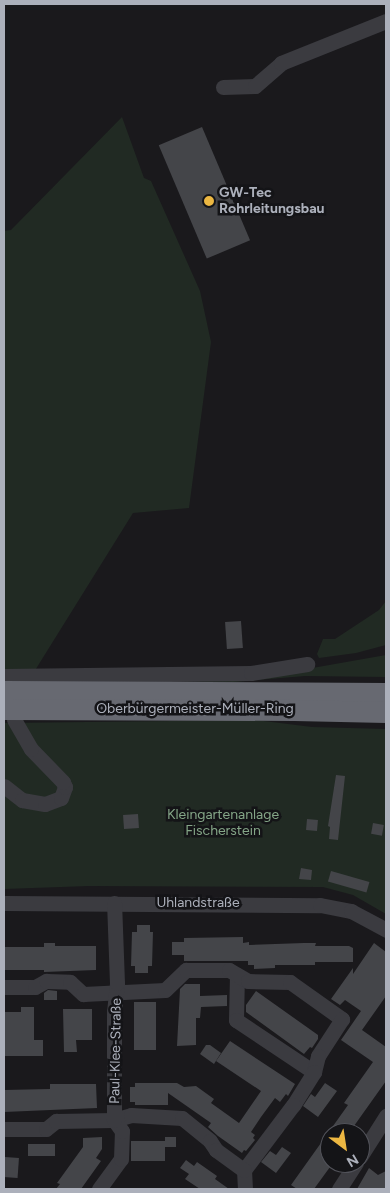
<!DOCTYPE html>
<meta charset="utf-8">
<style>
body{margin:0}
#map{position:relative;width:390px;height:1193px;overflow:hidden;background:#1a191c;font-family:Figtree,sans-serif}
div>[style]{position:absolute}
.green>*{inset:0;background:#212a23}
.building>*{inset:0;background:#444549;transform-origin:0 0}
.minor>*{height:15px;margin:-7.5px;padding:0 7.5px;transform-origin:7.5px;border-radius:7.5px;background:#3b3b40}
.highway>*{height:21px;margin:-10.5px;padding:0 10.5px;transform-origin:10.5px;border-radius:10.5px;background:#676971}
.dots>*{width:14px;height:14px;translate:-50% -50%;box-sizing:border-box;border:2px solid #141417;border-radius:50%}
span{translate:-50% -50%;white-space:nowrap;text-align:center;line-height:1.15;-webkit-text-stroke:5px #141417;paint-order:stroke}
.poi-label{font-size:14px;color:#acb0bb;font-weight:700}
.left{translate:0 -50%;text-align:left}
.street-label{font-size:14px;color:#acb0bb}
.park-label{font-size:14px;color:#84a587}
.frame{position:absolute;inset:0;border:5px solid #acb0bb;pointer-events:none}
.north{position:absolute;left:320px;top:1123px;width:50px;height:50px;box-sizing:border-box;background:#141417;border:1px solid #515259;border-radius:50%;rotate:149deg;font-size:14px;font-weight:700;line-height:20px;text-align:center;color:#acb0bb}
.north::after{content:'';display:block;margin:auto;width:18px;height:22px;background:#ecb742;clip-path:polygon(50% 0,100% 100%,50% 72%,0 100%)}
</style>
<div id="map">
<div class="green">
<i style="clip-path:polygon(122px 117px,144px 178px,151px 181px,200px 291px,211px 342px,189px 508px,133px 513px,34px 672px,4px 672px,4px 231px,11px 230px)"></i>
<i style="clip-path:polygon(386px 601px,386px 645px,356px 653px,319px 658px,317px 654px,323px 639px,335px 639px,379px 610px)"></i>
<i style="clip-path:polygon(386px 655px,386px 677px,305px 676px,234px 682px,141px 681px,267px 676px)"></i>
<i style="clip-path:polygon(256px 720px,312px 727px,386px 729px,386px 914px,353px 895px,323px 887px,89px 886px,4px 889px,4px 723px)"></i>
</div>
<div class="building">
<i style="left:202px;top:127px;width:123px;height:47px;rotate:67deg"></i>
<i style="left:241px;top:621px;width:27px;height:16px;rotate:86deg"></i>
<i style="clip-path:polygon(336px 775px,345px 776px,338px 840px,329px 839px,330px 827px,328px 826px)"></i>
<i style="left:138px;top:814px;width:14px;height:15px;rotate:86deg"></i>
<i style="left:307px;top:819px;width:11px;height:11px;rotate:5deg"></i>
<i style="left:373px;top:823px;width:11px;height:11px;rotate:10deg"></i>
<i style="clip-path:polygon(301px 868px,312px 870px,311px 880px,299px 879px)"></i>
<i style="left:331px;top:871px;width:40px;height:11px;rotate:16deg"></i>
<i style="clip-path:polygon(137px 925px,150px 925px,150px 932px,153px 932px,152px 966px,148px 966px,148px 973px,135px 973px,135px 966px,131px 966px,132px 932px,137px 932px)"></i>
<i style="clip-path:polygon(243px 937px,243px 943px,249px 942px,249px 945px,304px 943px,316px 943px,315px 946px,349px 946px,353px 948px,353px 962px,315px 962px,315px 965px,275px 965px,275px 968px,254px 969px,254px 965px,248px 965px,248px 961px,184px 961px,184px 955px,172px 955px,172px 942px,184px 942px,184px 938px)"></i>
<i style="clip-path:polygon(44px 943px,55px 943px,55px 946px,96px 946px,96px 970px,44px 972px,44px 970px,4px 970px,4px 947px,44px 947px)"></i>
<i style="clip-path:polygon(374px 943px,386px 952px,386px 996px,362px 1030px,386px 1047px,386px 1081px,349px 1133px,330px 1133px,330px 1167px,314px 1189px,297px 1189px,291px 1185px,348px 1105px,344px 1103px,373px 1062px,341px 1040px,361px 1011px,345px 1000px,340px 1005px,331px 999px,353px 968px,353px 974px)"></i>
<i style="clip-path:polygon(185px 984px,200px 984px,200px 996px,227px 995px,227px 1006px,201px 1007px,200px 1018px,196px 1018px,196px 1045px,177px 1046px,180px 989px)"></i>
<i style="clip-path:polygon(48px 990px,57px 991px,57px 1000px,44px 1000px,44px 993px)"></i>
<i style="clip-path:polygon(256px 991px,318px 1035px,318px 1039px,312px 1048px,310px 1047px,304px 1054px,246px 1012px,246px 1005px)"></i>
<i style="left:134px;top:1002px;width:22px;height:48px"></i>
<i style="clip-path:polygon(21px 1007px,34px 1007px,34px 1040px,43px 1040px,43px 1056px,4px 1056px,4px 1012px,21px 1012px)"></i>
<i style="clip-path:polygon(63px 1009px,92px 1009px,92px 1040px,76px 1040px,77px 1052px,64px 1052px)"></i>
<i style="clip-path:polygon(230px 1041px,295px 1084px,288px 1096px,286px 1094px,280px 1102px,275px 1098px,261px 1117px,251px 1132px,255px 1135px,253px 1138px,255px 1140px,246px 1151px,244px 1150px,242px 1153px,218px 1136px,208px 1127px,211px 1123px,168px 1093px,168px 1105px,135px 1105px,135px 1102px,130px 1102px,130px 1087px,135px 1087px,135px 1083px,177px 1083px,184px 1087px,196px 1086px,214px 1099px,211px 1103px,239px 1123px,261px 1091px,216px 1061px)"></i>
<i style="clip-path:polygon(206px 1045px,210px 1045px,221px 1053px,214px 1064px,200px 1054px)"></i>
<i style="clip-path:polygon(325px 1083px,337px 1091px,318px 1117px,303px 1106px,311px 1094px,315px 1097px)"></i>
<i style="clip-path:polygon(50px 1084px,96px 1084px,97px 1108px,4px 1112px,4px 1090px,50px 1089px)"></i>
<i style="clip-path:polygon(102px 1137px,102px 1149px,96px 1158px,101px 1161px,81px 1189px,56px 1189px,60px 1184px,57px 1183px,83px 1147px,83px 1138px)"></i>
<i style="left:165px;top:1137px;width:11px;height:10px"></i>
<i style="left:131px;top:1141px;width:34px;height:20px"></i>
<i style="left:28px;top:1144px;width:27px;height:12px"></i>
<i style="clip-path:polygon(282px 1147px,291px 1153px,276px 1173px,261px 1162px,270px 1151px,276px 1155px)"></i>
<i style="left:5px;top:1157px;width:14px;height:20px;rotate:4deg"></i>
<i style="clip-path:polygon(186px 1160px,194px 1166px,197px 1162px,217px 1176px,215px 1179px,229px 1189px,200px 1189px,185px 1179px,189px 1174px,180px 1168px)"></i>
<i style="clip-path:polygon(369px 1168px,378px 1175px,386px 1171px,386px 1189px,357px 1189px)"></i>
</div>
<div class="minor">
<i style="left:223px;top:87px;width:32px;rotate:-2deg"></i>
<i style="left:255px;top:86px;width:35px;rotate:-41deg"></i>
<i style="left:281px;top:63px;width:113px;rotate:-21.8deg"></i>
<i style="left:4px;top:676px;width:247px;rotate:-0.7deg"></i>
<i style="left:251px;top:673px;width:57px;rotate:-9.1deg"></i>
<i style="left:4px;top:786px;width:23px;rotate:38deg"></i>
<i style="left:22px;top:800px;width:23px;rotate:10deg"></i>
<i style="left:45px;top:804px;width:17px;rotate:-21deg"></i>
<i style="left:61px;top:798px;width:12px;rotate:-70deg"></i>
<i style="left:65px;top:787px;width:5px;rotate:-112deg"></i>
<i style="left:63px;top:782px;width:46px;rotate:-134.1deg"></i>
<i style="left:31px;top:749px;width:34px;rotate:-120deg"></i>
<i style="left:4px;top:903px;width:316px;rotate:0.4deg"></i>
<i style="left:320px;top:905px;width:32px;rotate:11deg"></i>
<i style="left:351px;top:911px;width:40px;rotate:28deg"></i>
<i style="left:237px;top:975px;width:45px;rotate:91.3deg"></i>
<i style="left:236px;top:1020px;width:94px;rotate:33.7deg"></i>
<i style="left:4px;top:987px;width:31px"></i>
<i style="left:35px;top:987px;width:13px;rotate:-29deg"></i>
<i style="left:46px;top:981px;width:24px;rotate:2deg"></i>
<i style="left:70px;top:982px;width:18px;rotate:43deg"></i>
<i style="left:83px;top:994px;width:82px;rotate:-2.8deg"></i>
<i style="left:165px;top:990px;width:29px;rotate:-44deg"></i>
<i style="left:186px;top:970px;width:43px"></i>
<i style="left:229px;top:970px;width:22px;rotate:30deg"></i>
<i style="left:248px;top:981px;width:42px;rotate:1.4deg"></i>
<i style="left:290px;top:982px;width:64px;rotate:35.4deg"></i>
<i style="left:342px;top:1019px;width:44px;rotate:123deg"></i>
<i style="left:318px;top:1056px;width:16px;rotate:104deg"></i>
<i style="left:314px;top:1072px;width:39px;rotate:122deg"></i>
<i style="left:293px;top:1105px;width:81px;rotate:127deg"></i>
<i style="left:244px;top:1170px;width:19px;rotate:87deg"></i>
<i style="left:4px;top:1129px;width:42px"></i>
<i style="left:46px;top:1129px;width:13px;rotate:-39deg"></i>
<i style="left:56px;top:1121px;width:58px;rotate:-1deg"></i>
<i style="left:114px;top:1120px;width:18px;rotate:-16deg"></i>
<i style="left:131px;top:1115px;width:51px;rotate:3.4deg"></i>
<i style="left:182px;top:1118px;width:36px;rotate:39deg"></i>
<i style="left:210px;top:1141px;width:11px;rotate:56deg"></i>
<i style="left:216px;top:1150px;width:34px;rotate:36deg"></i>
<i style="left:360px;top:1157px;width:49px;rotate:-57.6deg"></i>
<i style="left:99px;top:1189px;width:37px;rotate:-54deg"></i>
<i style="left:121px;top:1159px;width:28px;rotate:-88deg"></i>
<i style="left:122px;top:1131px;width:14px;rotate:-126deg"></i>
<i style="left:114px;top:1120px;width:108px;rotate:-90deg"></i>
<i style="left:114px;top:1012px;width:29px;rotate:-84deg"></i>
<i style="left:117px;top:983px;width:80px;rotate:-92.1deg"></i>
<i style="left:339px;top:1189px;width:31px;rotate:-57deg"></i>
</div>
<div class="highway">
<i style="left:4px;top:691px;width:382px;rotate:0.3deg"></i>
<i style="left:4px;top:709px;width:290px;rotate:0.2deg"></i>
<i style="left:294px;top:710px;width:92px;rotate:1.2deg"></i>
</div>
<div class="dots">
<i style="left:209px;top:201px;background:#ecb742"></i>
</div>
<div class="poi-label">
<span class="left" style="left:219px;top:201px">GW-Tec<br>Rohrleitungsbau</span>
</div>
<div class="street-label">
<span style="left:195px;top:709px">Oberbürgermeister-Müller-Ring</span>
<span style="left:198px;top:903px">Uhlandstraße</span>
<span style="left:116px;top:1051px;rotate:-89deg">Paul-Klee-Straße</span>
</div>
<div class="park-label">
<span style="left:223px;top:823px">Kleingartenanlage<br>Fischerstein</span>
</div>
<div class="frame"></div>
<div class="north">N</div>
</div>
